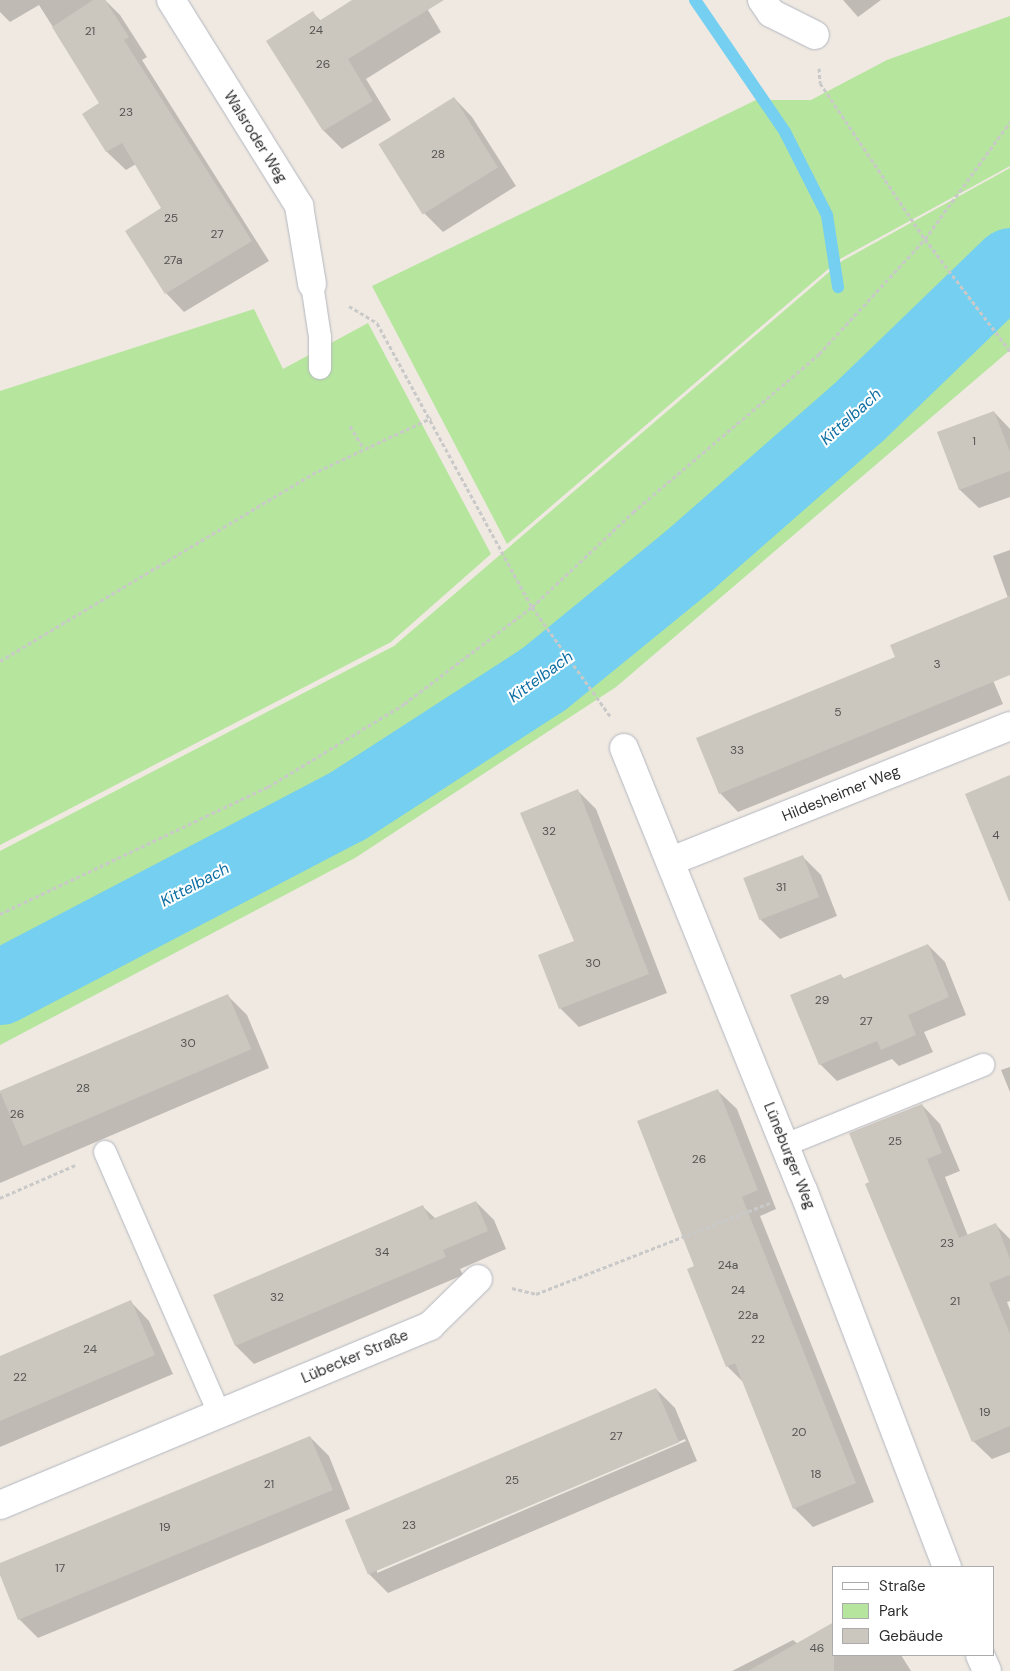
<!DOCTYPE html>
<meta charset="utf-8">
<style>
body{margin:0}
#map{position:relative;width:1010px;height:1671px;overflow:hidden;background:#efe9e1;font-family:"DM Sans",sans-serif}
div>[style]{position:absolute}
.green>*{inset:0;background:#b6e59e}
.shadow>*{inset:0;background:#0003}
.stream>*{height:12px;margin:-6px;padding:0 6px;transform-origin:6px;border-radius:6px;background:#75cff0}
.river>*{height:75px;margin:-37.5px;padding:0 37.5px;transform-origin:37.5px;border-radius:37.5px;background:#75cff0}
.building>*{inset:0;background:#cbc7bf;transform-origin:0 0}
.path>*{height:3px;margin-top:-1.5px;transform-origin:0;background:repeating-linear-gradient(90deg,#c9c9c9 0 4px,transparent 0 6.5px)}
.roads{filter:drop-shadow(0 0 1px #b4b7c1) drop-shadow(0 0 1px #b4b7c1)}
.lane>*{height:22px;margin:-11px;padding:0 11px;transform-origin:11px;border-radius:11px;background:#fff}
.street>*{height:28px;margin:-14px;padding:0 14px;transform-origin:14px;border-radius:14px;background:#fff}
span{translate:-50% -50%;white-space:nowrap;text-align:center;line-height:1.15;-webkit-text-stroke:4px #fff;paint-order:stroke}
.number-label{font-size:12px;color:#555452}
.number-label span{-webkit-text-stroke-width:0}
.street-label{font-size:15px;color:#2e2e2e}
.water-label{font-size:16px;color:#0d6fa3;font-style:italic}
.legend{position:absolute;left:832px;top:1566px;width:162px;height:90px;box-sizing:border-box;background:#fff;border:1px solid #ababab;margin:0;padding:6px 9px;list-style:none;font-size:15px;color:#2e2e2e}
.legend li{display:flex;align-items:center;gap:10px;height:25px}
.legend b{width:25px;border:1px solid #ababab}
</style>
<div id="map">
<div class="green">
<i style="clip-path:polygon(1010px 16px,1010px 166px,840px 259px,507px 544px,372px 286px,756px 100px,811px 100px,887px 60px)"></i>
<i style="clip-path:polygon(1010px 168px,1010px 350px,616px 687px,355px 858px,0 1045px,0 851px,394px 646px,842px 261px)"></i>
<i style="clip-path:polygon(254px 309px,283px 369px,368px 323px,491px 554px,391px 642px,0 845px,0 391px)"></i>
</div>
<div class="shadow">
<i style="clip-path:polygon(0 0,105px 0,120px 15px,147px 57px,142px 60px,269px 261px,184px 312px,166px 293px,163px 209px,136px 164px,126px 170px,107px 152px,83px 114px,101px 103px,39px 5px,10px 22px,0 12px)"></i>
<i style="clip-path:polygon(354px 0,422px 0,441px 32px,366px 79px,391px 120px,342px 149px,324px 131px,313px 13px,321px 21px)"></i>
<i style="clip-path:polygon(843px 0,881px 0,858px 17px)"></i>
<i style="clip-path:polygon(454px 98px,472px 117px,516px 186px,443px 232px,424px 213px,381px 144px)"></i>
<i style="clip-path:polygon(994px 412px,1010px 429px,1010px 497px,979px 508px,960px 490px,939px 433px)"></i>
<i style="clip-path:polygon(1010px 550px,1010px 663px,989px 671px,1003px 704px,738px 812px,720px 793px,1008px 598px,993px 556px)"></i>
<i style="clip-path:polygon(577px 790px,596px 809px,667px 993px,579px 1027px,560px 1008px,575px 942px)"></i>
<i style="clip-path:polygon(803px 857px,821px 875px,837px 916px,780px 939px,761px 920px,745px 879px)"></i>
<i style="clip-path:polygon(928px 945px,945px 962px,966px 1015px,924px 1032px,933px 1052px,899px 1066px,892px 1059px,837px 1081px,820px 1064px,841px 975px,844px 979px)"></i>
<i style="clip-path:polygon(228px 996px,247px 1015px,269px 1068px,0 1183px,0 1093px)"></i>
<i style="clip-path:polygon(1010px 1067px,1010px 1092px,1001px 1070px)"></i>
<i style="clip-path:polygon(718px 1091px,737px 1109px,776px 1209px,760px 1216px,874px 1502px,813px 1527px,794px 1508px,745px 1384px,727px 1366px,695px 1267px)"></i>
<i style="clip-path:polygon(922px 1105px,940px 1124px,960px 1171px,945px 1177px,968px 1236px,996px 1225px,1010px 1239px,1010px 1301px,1007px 1302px,1010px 1310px,1010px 1452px,992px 1459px,973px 1441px,871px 1183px)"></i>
<i style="clip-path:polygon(476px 1202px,494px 1220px,506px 1249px,460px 1269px,463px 1275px,254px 1364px,236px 1346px,215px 1296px,423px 1207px,436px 1219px)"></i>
<i style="clip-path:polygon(131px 1302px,149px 1321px,173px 1374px,0 1447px,0 1357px)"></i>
<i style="clip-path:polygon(evenodd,656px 1389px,675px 1408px,697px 1461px,388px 1593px,369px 1574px,656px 1389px,685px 1439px,686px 1441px,377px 1573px,377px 1570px,685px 1439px)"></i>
<i style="clip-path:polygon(310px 1437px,329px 1456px,350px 1509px,38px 1638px,19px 1619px,0 1565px)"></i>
<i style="clip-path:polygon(793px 1640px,798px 1644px,834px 1655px,901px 1655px,911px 1671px,732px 1671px)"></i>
</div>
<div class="stream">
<i style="left:695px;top:0;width:160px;rotate:55.7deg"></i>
<i style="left:785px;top:132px;width:93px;rotate:63.2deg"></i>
<i style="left:827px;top:215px;width:73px;rotate:81.3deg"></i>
<i style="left:850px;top:380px;width:34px;rotate:78deg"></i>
</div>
<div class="river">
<i style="left:0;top:987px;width:389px;rotate:-27.6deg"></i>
<i style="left:345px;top:807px;width:236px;rotate:-32.9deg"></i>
<i style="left:543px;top:679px;width:190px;rotate:-39.2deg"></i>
<i style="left:690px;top:559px;width:222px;rotate:-41.2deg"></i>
<i style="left:857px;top:413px;width:213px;rotate:-44deg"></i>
</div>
<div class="building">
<i style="clip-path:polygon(93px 0,105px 0,129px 37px,124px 40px,252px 241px,165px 294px,125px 231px,161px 208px,122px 143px,106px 152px,82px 114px,99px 103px,52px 27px)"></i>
<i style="clip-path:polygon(352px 0,444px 0,348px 59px,373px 101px,323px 131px,266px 41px,313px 11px,319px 21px)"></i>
<i style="left:454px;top:97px;width:83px;height:89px;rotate:58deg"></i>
<i style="clip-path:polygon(994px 411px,1010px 452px,1010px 471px,959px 490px,937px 432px)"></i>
<i style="clip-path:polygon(1010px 596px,1010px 675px,719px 794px,696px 738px,895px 657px,890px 645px)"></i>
<i style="clip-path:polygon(1010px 775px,1010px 901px,1009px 901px,965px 794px)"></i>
<i style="clip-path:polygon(578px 789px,649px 974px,559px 1009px,538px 955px,574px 941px,520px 813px)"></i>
<i style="left:803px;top:855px;width:45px;height:64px;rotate:69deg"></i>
<i style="clip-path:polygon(928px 944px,949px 997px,908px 1015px,916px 1035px,881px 1050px,877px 1041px,819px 1065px,790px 995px,841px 974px,843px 979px)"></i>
<i style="left:228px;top:994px;width:60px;height:248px;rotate:67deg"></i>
<i style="clip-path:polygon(718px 1089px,758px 1190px,742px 1197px,856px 1483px,793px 1509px,735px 1363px,726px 1367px,687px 1269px,694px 1266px,637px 1121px)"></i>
<i style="clip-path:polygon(922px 1104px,942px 1153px,927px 1159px,959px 1238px,996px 1223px,1010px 1259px,1010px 1275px,989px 1283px,1010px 1334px,1010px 1426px,972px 1442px,865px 1184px,869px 1182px,849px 1133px)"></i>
<i style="clip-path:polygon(476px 1201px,488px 1231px,443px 1250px,446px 1257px,235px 1346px,213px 1295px,423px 1205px,430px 1220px)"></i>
<i style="clip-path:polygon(131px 1300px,155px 1355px,0 1421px,0 1356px)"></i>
<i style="left:656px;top:1388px;width:59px;height:338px;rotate:67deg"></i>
<i style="clip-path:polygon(310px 1436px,333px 1490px,18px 1620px,0 1575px,0 1563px)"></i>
<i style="clip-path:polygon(834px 1622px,834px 1671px,748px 1671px)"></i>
</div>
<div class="path">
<i style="left:819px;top:68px;width:15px;rotate:86deg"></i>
<i style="left:820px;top:83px;width:188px;rotate:56.1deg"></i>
<i style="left:925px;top:239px;width:141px;rotate:52.8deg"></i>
<i style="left:349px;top:306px;width:33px;rotate:31deg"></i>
<i style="left:377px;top:323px;width:324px;rotate:61.4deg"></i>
<i style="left:532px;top:607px;width:134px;rotate:54.4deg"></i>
<i style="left:350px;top:426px;width:26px;rotate:59deg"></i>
<i style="left:0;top:661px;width:370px;rotate:-30.9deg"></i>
<i style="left:318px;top:471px;width:125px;rotate:-25.1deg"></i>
<i style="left:0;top:914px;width:297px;rotate:-25.4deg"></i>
<i style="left:268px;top:787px;width:159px;rotate:-31.4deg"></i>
<i style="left:404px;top:704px;width:161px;rotate:-37.2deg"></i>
<i style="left:532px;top:607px;width:139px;rotate:-43.2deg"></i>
<i style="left:633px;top:512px;width:244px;rotate:-40.3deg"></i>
<i style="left:819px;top:354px;width:156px;rotate:-47.3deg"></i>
<i style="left:925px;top:239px;width:145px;rotate:-54deg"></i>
<i style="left:0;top:1198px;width:82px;rotate:-23.7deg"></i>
<i style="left:512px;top:1288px;width:25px;rotate:14deg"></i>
<i style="left:536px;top:1294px;width:251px;rotate:-21.3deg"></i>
</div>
<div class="roads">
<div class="lane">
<i style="left:312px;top:284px;width:54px;rotate:81.4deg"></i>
<i style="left:320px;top:337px;width:31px;rotate:90deg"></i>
<i style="left:785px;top:1145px;width:214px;rotate:-22deg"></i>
<i style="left:105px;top:1152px;width:285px;rotate:66.4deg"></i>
</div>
<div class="street">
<i style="left:171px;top:0;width:243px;rotate:58.1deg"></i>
<i style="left:299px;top:206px;width:79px;rotate:80.5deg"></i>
<i style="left:762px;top:0;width:16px;rotate:55deg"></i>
<i style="left:771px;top:13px;width:49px;rotate:26.6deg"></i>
<i style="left:624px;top:748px;width:477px;rotate:68deg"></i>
<i style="left:803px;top:1190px;width:404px;rotate:69.1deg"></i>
<i style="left:671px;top:861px;width:365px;rotate:-21.7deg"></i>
<i style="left:0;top:1505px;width:466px;rotate:-22.6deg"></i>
<i style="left:430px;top:1326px;width:67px;rotate:-44.4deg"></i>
<i style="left:980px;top:1655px;width:17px;rotate:66deg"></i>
</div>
</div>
<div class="number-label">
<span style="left:316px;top:31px">24</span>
<span style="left:90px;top:32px">21</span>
<span style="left:323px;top:65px">26</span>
<span style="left:126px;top:113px">23</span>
<span style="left:438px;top:155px">28</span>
<span style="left:171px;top:219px">25</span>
<span style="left:217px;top:235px">27</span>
<span style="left:173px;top:261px">27a</span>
<span style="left:974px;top:442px">1</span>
<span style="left:937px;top:665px">3</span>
<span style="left:838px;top:713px">5</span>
<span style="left:737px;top:751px">33</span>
<span style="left:549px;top:832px">32</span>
<span style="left:996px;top:836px">4</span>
<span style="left:781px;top:888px">31</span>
<span style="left:593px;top:964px">30</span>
<span style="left:822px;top:1001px">29</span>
<span style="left:866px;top:1022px">27</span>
<span style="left:188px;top:1044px">30</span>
<span style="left:83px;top:1089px">28</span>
<span style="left:17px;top:1115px">26</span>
<span style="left:895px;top:1142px">25</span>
<span style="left:699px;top:1160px">26</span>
<span style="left:947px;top:1244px">23</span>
<span style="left:382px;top:1253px">34</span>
<span style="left:728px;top:1266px">24a</span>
<span style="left:738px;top:1291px">24</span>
<span style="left:277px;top:1298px">32</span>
<span style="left:955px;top:1302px">21</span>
<span style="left:748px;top:1316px">22a</span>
<span style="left:758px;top:1340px">22</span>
<span style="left:90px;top:1350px">24</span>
<span style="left:20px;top:1378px">22</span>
<span style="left:985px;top:1413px">19</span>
<span style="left:799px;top:1433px">20</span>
<span style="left:616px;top:1437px">27</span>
<span style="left:816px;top:1475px">18</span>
<span style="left:512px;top:1481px">25</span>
<span style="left:269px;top:1485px">21</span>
<span style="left:409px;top:1526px">23</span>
<span style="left:165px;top:1528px">19</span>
<span style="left:60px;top:1569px">17</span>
<span style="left:817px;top:1649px">46</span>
</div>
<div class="street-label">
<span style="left:255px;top:137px;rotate:58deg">Walsroder Weg</span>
<span style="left:841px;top:794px;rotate:-22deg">Hildesheimer Weg</span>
<span style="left:789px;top:1156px;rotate:68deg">Lüneburger Weg</span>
<span style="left:355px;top:1357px;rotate:-23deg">Lübecker Straße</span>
</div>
<div class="water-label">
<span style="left:851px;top:417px;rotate:-42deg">Kittelbach</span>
<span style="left:541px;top:677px;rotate:-36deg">Kittelbach</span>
<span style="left:195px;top:885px;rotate:-28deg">Kittelbach</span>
</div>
<ul class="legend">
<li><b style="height:6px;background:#fff"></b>Straße</li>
<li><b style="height:14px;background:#b6e59e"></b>Park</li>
<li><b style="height:14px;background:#cbc7bf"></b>Gebäude</li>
</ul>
</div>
